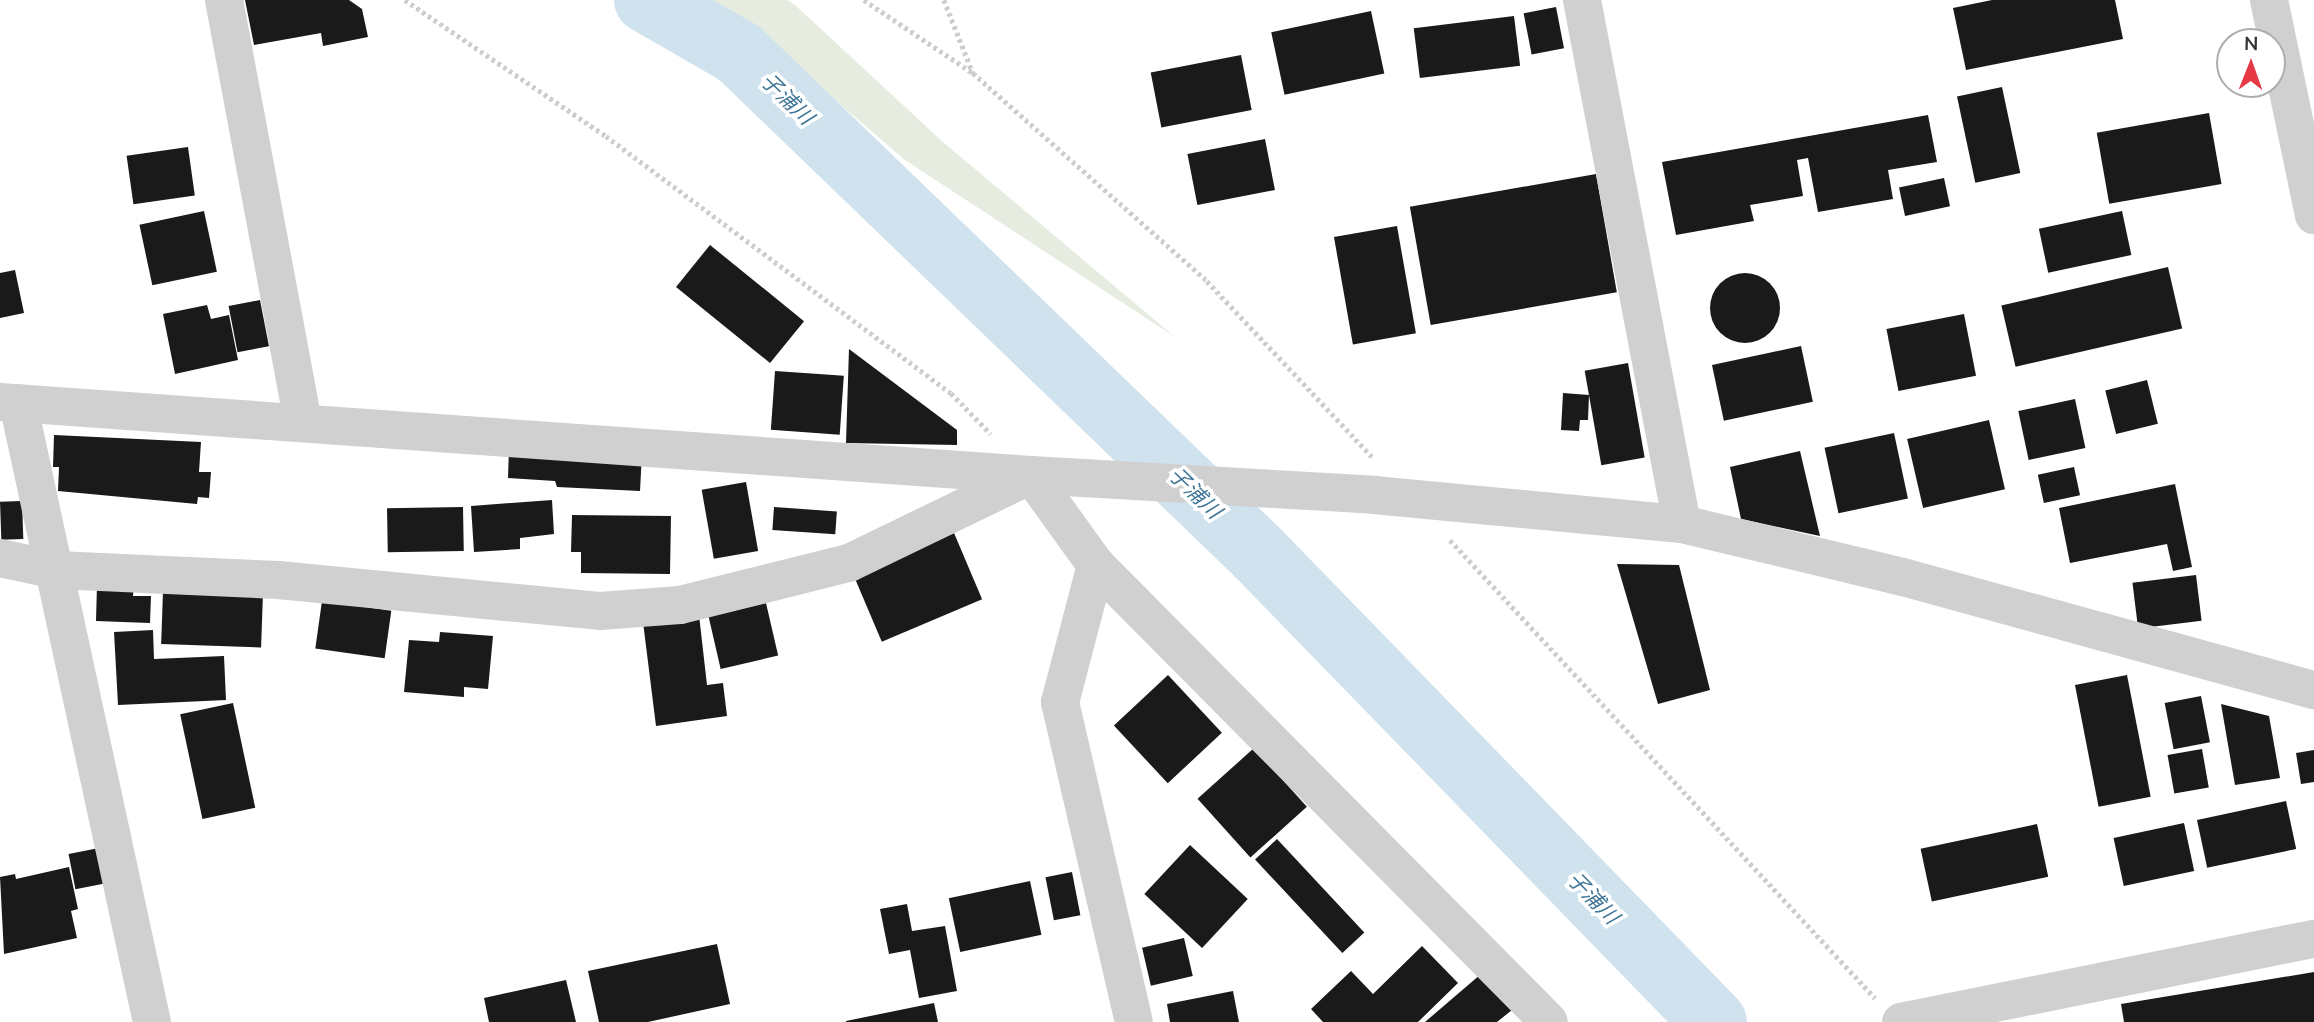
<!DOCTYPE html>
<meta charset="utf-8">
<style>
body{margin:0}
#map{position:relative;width:2314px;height:1022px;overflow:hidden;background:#fff;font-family:"Nunito Sans","Noto Sans JP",sans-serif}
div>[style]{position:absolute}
.green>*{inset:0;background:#e6ecdf}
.river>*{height:66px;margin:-33px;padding:0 33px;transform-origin:33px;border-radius:33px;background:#cfe2ee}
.building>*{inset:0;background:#1a1a1a;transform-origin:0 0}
.round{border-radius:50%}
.path>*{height:4.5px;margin-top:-2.25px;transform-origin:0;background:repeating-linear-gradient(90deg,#cdcdcd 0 3.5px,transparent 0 7px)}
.minor>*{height:38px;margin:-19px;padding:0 19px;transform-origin:19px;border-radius:19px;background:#d0d0d0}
span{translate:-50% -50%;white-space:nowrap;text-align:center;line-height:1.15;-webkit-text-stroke:7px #fff;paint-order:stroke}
.water-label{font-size:21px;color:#3f7597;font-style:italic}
.north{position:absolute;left:2216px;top:28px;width:70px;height:70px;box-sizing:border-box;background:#fff;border:2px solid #adadad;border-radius:50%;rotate:1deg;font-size:19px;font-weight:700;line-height:28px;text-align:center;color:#333}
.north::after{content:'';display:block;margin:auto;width:24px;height:32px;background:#e63946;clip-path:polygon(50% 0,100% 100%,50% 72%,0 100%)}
</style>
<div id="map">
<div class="green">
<i style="clip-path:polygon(682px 0,787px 0,795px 5px,943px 142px,1175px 337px,905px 160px,751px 28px,724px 27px)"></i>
</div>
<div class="river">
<i style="left:647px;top:0;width:106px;rotate:29.9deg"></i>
<i style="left:739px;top:53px;width:721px;rotate:43.93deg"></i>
<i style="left:1258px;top:553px;width:654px;rotate:45.81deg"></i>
</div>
<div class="building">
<i style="clip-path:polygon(245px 0,349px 0,362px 9px,368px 37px,323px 46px,321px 33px,254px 45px)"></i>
<i style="clip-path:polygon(1992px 0,2115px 0,2123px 39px,1966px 70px,1953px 8px)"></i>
<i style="left:1556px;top:7px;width:42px;height:33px;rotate:79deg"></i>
<i style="left:1371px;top:11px;width:64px;height:102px;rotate:78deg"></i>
<i style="left:1514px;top:16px;width:50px;height:101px;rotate:83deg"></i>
<i style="left:1241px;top:55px;width:56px;height:92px;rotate:79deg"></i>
<i style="left:2002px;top:87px;width:88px;height:46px;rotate:78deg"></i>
<i style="left:2209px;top:113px;width:72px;height:114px;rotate:80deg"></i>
<i style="clip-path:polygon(1928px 115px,1937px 162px,1888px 170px,1893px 199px,1818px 212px,1808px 158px,1797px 160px,1803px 196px,1750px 205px,1754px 221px,1676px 235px,1662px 162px)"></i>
<i style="left:1265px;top:139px;width:52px;height:79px;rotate:79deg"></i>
<i style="left:188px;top:147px;width:49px;height:62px;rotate:82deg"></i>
<i style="left:1596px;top:174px;width:120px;height:189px;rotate:80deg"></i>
<i style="left:1944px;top:178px;width:29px;height:46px;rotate:78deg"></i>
<i style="left:204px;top:211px;width:62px;height:66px;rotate:78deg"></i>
<i style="left:2122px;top:211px;width:45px;height:85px;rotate:78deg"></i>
<i style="left:1397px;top:226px;width:109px;height:64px;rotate:80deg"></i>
<i style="left:710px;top:245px;width:121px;height:54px;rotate:39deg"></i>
<i style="left:2168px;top:267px;width:63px;height:171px;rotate:77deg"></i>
<i style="clip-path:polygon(15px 270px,24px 313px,0 318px,0 273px)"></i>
<i class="round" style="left:1710px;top:273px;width:70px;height:70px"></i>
<i style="left:260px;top:300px;width:47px;height:32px;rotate:79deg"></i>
<i style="clip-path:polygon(207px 305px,211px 319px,229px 315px,238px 360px,175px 374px,163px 314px)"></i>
<i style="left:1964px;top:314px;width:63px;height:79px;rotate:79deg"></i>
<i style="left:1801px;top:346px;width:57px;height:91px;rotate:78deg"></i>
<i style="clip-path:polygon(849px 349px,957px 430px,957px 445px,846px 443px)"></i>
<i style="left:1628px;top:363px;width:96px;height:44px;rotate:80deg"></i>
<i style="left:775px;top:371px;width:69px;height:59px;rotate:4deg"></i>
<i style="left:2147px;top:380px;width:45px;height:43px;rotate:76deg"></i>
<i style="clip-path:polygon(1563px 393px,1589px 395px,1588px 420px,1580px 420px,1579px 431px,1561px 430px)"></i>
<i style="left:2075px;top:399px;width:50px;height:58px;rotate:78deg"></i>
<i style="left:1989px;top:420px;width:71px;height:84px;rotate:77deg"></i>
<i style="left:1894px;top:433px;width:67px;height:71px;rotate:78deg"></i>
<i style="clip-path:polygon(54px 435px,201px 442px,199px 472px,211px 472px,209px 498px,198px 497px,197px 504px,58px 491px,59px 467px,53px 467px)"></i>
<i style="clip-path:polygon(509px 447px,642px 453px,640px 491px,557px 487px,555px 481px,508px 478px)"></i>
<i style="clip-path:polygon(1800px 451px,1820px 536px,1741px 519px,1730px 467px)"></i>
<i style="left:2074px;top:467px;width:29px;height:37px;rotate:78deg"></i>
<i style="left:746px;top:482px;width:70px;height:45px;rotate:80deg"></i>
<i style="clip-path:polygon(2175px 484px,2192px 567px,2173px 571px,2167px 544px,2070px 563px,2059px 508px)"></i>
<i style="clip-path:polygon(552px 500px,554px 534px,520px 538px,520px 549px,474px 552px,471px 506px)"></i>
<i style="left:22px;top:501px;width:38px;height:22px;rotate:88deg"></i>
<i style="left:463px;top:507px;width:44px;height:76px;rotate:89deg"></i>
<i style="left:774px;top:507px;width:63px;height:23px;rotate:4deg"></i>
<i style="clip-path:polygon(572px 515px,671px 516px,670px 574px,581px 573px,581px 552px,571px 552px)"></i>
<i style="left:954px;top:533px;width:72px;height:109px;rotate:67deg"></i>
<i style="clip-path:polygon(1617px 564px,1679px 565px,1710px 690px,1658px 704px)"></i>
<i style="left:2196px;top:575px;width:46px;height:64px;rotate:83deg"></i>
<i style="clip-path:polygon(97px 584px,134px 585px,133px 596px,151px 596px,150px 623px,96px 621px)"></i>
<i style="left:163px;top:591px;width:100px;height:53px;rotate:2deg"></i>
<i style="left:322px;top:601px;width:70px;height:48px;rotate:8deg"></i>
<i style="left:766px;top:603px;width:54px;height:59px;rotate:77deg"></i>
<i style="clip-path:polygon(699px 615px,707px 685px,723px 683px,727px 716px,656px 726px,643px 622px)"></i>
<i style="clip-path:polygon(153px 630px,154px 659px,224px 656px,226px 700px,118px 705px,114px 632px)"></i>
<i style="clip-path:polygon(440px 632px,493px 636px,488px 689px,464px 687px,464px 697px,404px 692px,409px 640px,439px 642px)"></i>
<i style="left:1168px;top:675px;width:79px;height:74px;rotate:47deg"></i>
<i style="left:2127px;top:675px;width:124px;height:53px;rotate:79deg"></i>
<i style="left:2201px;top:696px;width:47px;height:37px;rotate:79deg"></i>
<i style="left:233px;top:703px;width:107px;height:54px;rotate:78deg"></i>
<i style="clip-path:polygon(2221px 704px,2269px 716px,2280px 778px,2235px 785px)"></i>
<i style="left:1254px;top:748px;width:79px;height:76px;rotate:48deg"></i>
<i style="left:2202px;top:749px;width:39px;height:35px;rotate:80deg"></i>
<i style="clip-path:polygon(2314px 750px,2314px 782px,2301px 784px,2296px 753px)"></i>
<i style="left:2286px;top:801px;width:49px;height:91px;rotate:78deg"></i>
<i style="left:2184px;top:823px;width:49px;height:72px;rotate:78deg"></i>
<i style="left:2037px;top:824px;width:54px;height:119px;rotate:78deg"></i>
<i style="left:1277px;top:839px;width:128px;height:30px;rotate:47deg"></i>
<i style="left:1190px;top:845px;width:79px;height:67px;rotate:43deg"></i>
<i style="left:99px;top:848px;width:36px;height:31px;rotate:79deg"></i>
<i style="clip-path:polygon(69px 867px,78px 909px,71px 911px,77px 938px,4px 954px,0 877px,15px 874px,16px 879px)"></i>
<i style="left:1072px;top:872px;width:44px;height:27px;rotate:79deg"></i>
<i style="left:1030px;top:881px;width:55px;height:83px;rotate:78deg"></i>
<i style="clip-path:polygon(907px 904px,912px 931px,945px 926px,957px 991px,919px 998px,910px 950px,889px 954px,880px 909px)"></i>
<i style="left:1184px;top:938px;width:39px;height:43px;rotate:77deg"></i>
<i style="clip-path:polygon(717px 944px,730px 1004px,648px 1022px,599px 1022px,588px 971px)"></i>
<i style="clip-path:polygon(1422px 946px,1458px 983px,1418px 1022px,1323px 1022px,1311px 1009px,1351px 971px,1373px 994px)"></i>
<i style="clip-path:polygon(2314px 972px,2314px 1022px,2124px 1022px,2121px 1004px)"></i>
<i style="clip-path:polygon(1481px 974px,1512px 1010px,1497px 1022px,1425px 1022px)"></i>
<i style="clip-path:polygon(566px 980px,576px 1022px,489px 1022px,484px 998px)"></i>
<i style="clip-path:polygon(1233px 991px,1239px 1022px,1170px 1022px,1167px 1004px)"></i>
<i style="clip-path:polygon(934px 1003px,938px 1022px,846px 1022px,846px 1021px)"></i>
</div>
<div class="path">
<i style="left:405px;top:0;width:243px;rotate:34.1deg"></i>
<i style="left:606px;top:136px;width:430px;rotate:36.7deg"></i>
<i style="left:951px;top:393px;width:57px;rotate:45.7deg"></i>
<i style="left:864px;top:0;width:131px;rotate:33.8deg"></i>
<i style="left:944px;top:0;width:79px;rotate:68.3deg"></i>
<i style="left:973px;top:73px;width:313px;rotate:41.6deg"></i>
<i style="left:1207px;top:281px;width:241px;rotate:46.8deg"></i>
<i style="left:1450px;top:540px;width:625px;rotate:47.14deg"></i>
</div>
<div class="minor">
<i style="left:224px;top:0;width:428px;rotate:79.4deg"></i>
<i style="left:1582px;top:0;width:533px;rotate:79.2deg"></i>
<i style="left:2269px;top:0;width:220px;rotate:78.2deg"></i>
<i style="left:0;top:402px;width:1034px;rotate:4.05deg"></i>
<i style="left:1031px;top:475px;width:344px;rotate:3.3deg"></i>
<i style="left:1374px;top:495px;width:309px;rotate:5.4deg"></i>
<i style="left:1682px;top:524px;width:227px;rotate:13.5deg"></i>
<i style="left:1903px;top:577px;width:426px;rotate:15.4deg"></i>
<i style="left:18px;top:403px;width:633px;rotate:77.79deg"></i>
<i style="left:1031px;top:475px;width:111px;rotate:54.2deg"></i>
<i style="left:1096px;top:565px;width:643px;rotate:45.25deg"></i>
<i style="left:0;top:558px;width:57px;rotate:12.1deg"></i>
<i style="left:56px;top:570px;width:222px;rotate:2.6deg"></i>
<i style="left:278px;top:580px;width:323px;rotate:5.5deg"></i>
<i style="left:600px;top:611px;width:80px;rotate:-4.3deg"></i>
<i style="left:680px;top:605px;width:174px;rotate:-14deg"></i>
<i style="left:849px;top:563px;width:200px;rotate:-25.8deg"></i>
<i style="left:1096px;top:565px;width:142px;rotate:104.7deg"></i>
<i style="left:1060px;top:702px;width:328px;rotate:77deg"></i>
<i style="left:1901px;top:1022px;width:421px;rotate:-11.4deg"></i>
</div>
<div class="water-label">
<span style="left:787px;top:99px;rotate:44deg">子浦川</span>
<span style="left:1195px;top:493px;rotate:44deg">子浦川</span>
<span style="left:1593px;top:898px;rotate:46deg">子浦川</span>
</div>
<div class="north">N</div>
</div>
